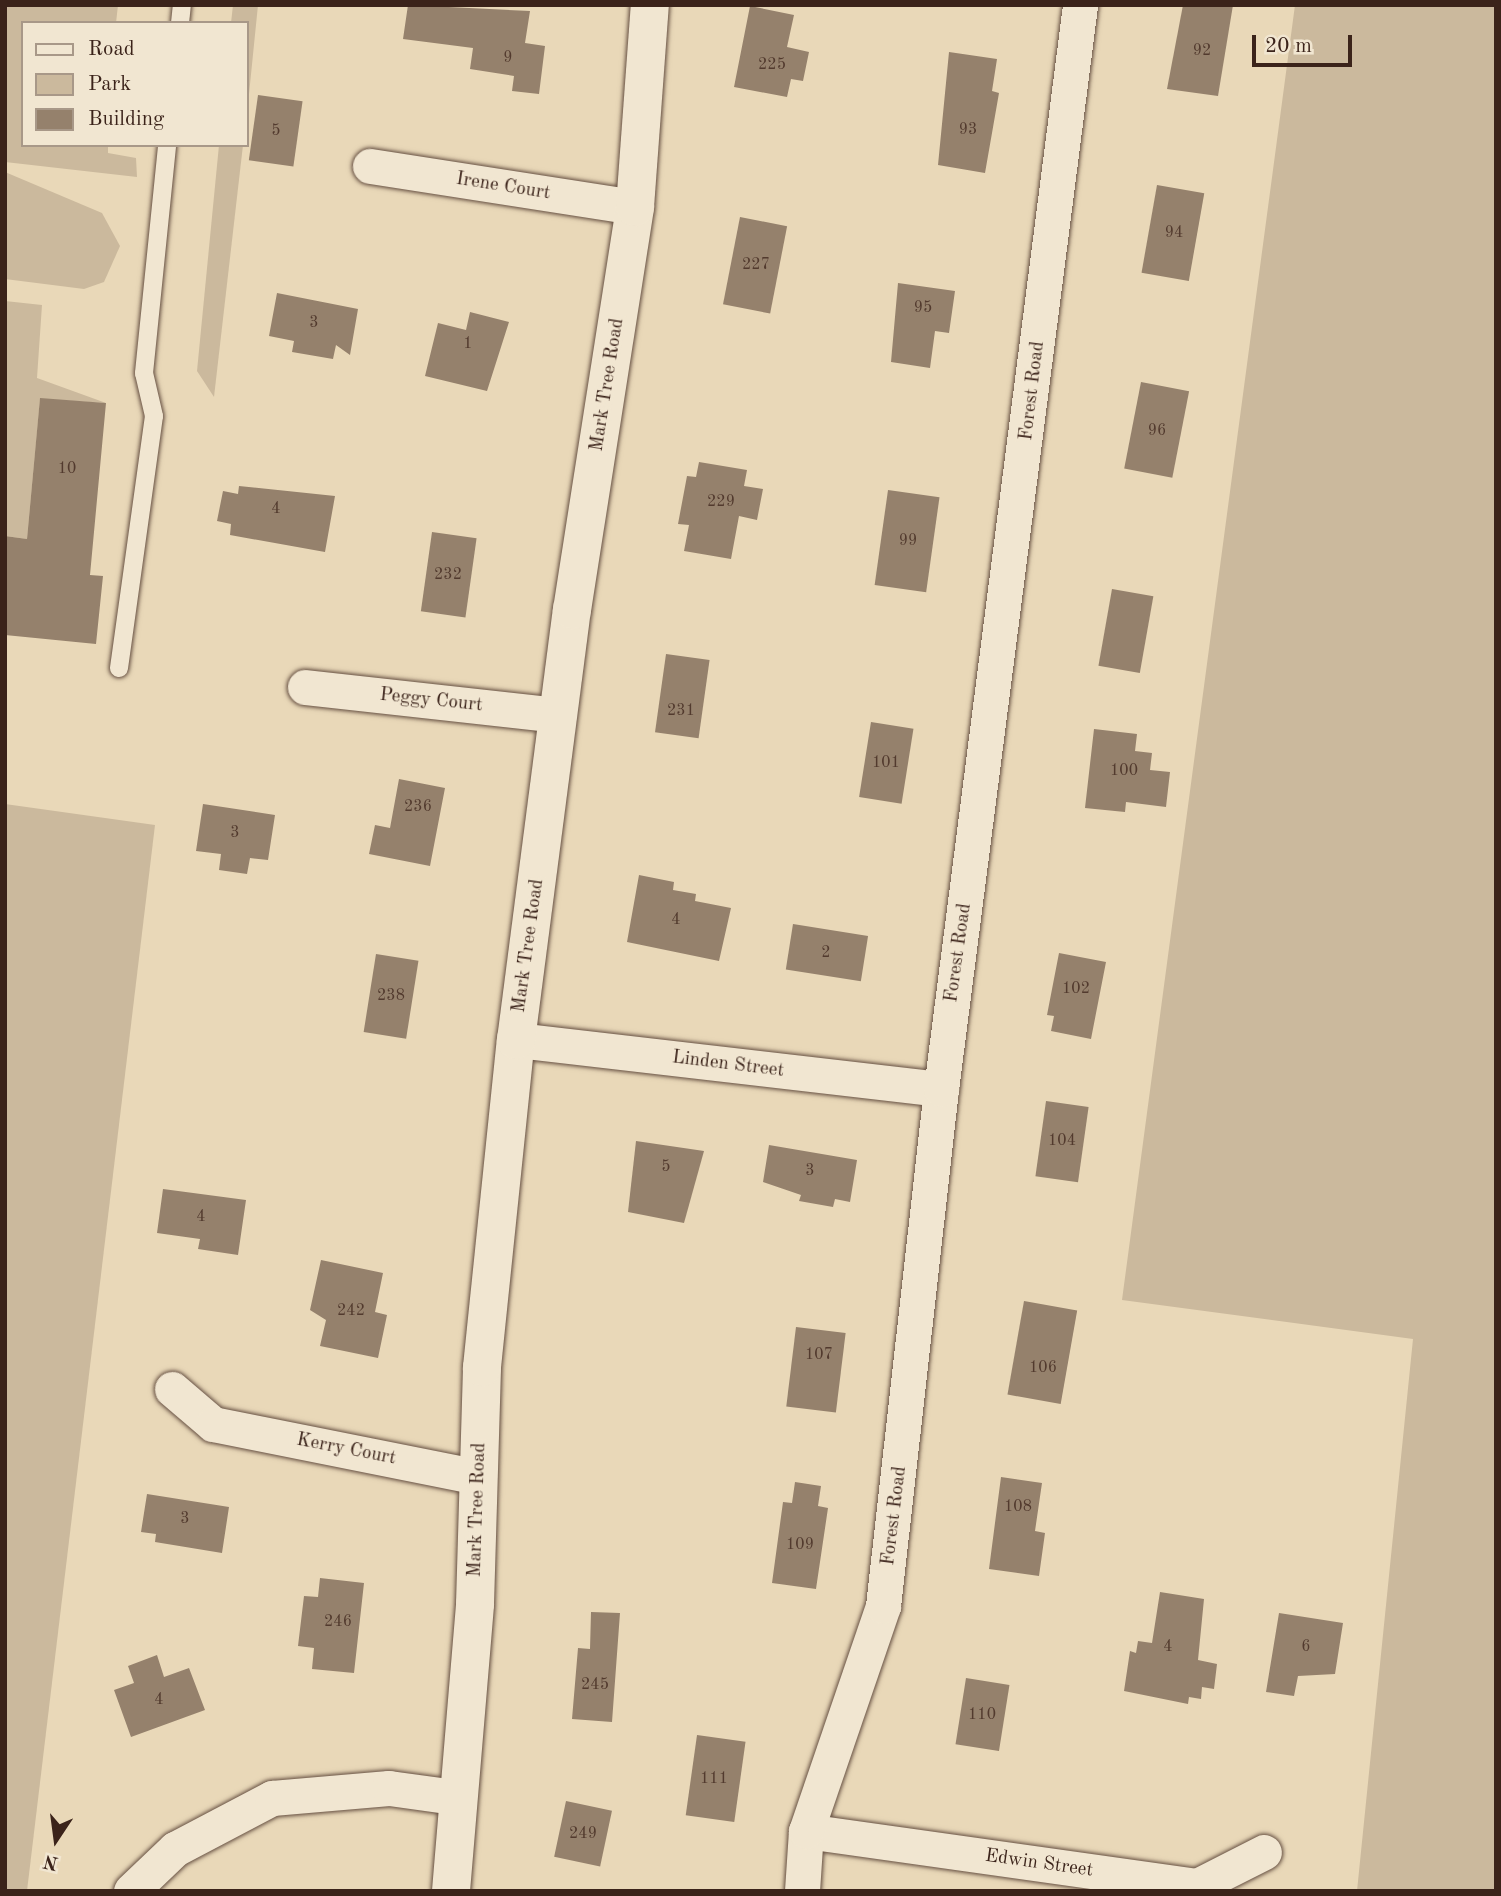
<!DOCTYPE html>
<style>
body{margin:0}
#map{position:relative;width:1501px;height:1896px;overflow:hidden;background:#e9d8b8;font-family:"Old Standard TT",serif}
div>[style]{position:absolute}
.green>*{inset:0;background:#cbb99d}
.building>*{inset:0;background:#95816c;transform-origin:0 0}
.roads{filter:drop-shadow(0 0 2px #665042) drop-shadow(0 0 2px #665042)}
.lane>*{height:18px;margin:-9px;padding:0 9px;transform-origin:9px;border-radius:9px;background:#f1e6d1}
.street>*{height:35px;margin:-17.5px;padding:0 17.5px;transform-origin:17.5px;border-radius:17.5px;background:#f1e6d1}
.secondary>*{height:38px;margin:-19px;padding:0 19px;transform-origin:19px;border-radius:19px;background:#f1e6d1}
span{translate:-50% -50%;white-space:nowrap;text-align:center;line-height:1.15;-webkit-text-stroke:6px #f1e6d1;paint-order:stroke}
.number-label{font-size:16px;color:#523a2e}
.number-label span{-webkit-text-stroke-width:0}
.street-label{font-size:19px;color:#3b231a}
.frame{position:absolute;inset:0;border:7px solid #3b231a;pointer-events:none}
.legend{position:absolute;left:21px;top:21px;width:228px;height:126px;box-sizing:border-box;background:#f1e6d1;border:2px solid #a89888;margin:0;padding:9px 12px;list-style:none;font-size:21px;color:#3b231a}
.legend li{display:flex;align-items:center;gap:14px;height:35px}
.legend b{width:35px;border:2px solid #a89888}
.north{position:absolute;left:21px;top:1805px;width:70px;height:70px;-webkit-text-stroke:5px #f1e6d1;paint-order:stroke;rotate:193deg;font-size:19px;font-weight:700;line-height:28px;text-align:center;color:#3b231a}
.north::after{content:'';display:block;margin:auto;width:24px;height:32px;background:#3b231a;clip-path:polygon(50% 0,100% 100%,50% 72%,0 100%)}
.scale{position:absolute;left:1252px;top:35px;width:100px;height:32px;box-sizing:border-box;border:4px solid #3b231a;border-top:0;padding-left:9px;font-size:21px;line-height:24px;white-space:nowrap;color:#3b231a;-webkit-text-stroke:5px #f1e6d1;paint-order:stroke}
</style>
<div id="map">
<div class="green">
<i style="clip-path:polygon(5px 5px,118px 5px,116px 23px,23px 23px,23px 145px,108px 145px,108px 153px,136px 158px,137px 177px,5px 162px)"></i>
<i style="clip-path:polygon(233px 5px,258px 5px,247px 114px,247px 23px,231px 23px)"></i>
<i style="clip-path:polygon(1295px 5px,1496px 5px,1496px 1891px,1357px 1891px,1413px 1339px,1122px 1300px)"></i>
<i style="clip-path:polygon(219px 145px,243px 145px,214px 397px,197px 371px)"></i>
<i style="clip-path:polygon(5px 172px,102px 213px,120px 246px,104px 282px,84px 289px,5px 279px)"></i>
<i style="clip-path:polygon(5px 301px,42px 305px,37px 378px,106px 403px,40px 399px,27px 539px,5px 536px)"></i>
<i style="clip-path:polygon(5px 804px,155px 825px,27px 1891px,5px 1891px)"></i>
</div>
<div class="building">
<i style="clip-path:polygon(408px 5px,530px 11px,525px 43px,545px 46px,539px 94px,512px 91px,514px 76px,470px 69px,473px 48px,403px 39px)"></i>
<i style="clip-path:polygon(1183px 5px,1233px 5px,1218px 96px,1167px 89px)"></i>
<i style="clip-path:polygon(750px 6px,794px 15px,787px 47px,809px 52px,803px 81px,791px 79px,787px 97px,734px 87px)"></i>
<i style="clip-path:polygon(949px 52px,997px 59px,992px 91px,999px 93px,985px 173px,938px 165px)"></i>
<i style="left:258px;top:95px;width:45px;height:66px;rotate:8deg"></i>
<i style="left:1157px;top:185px;width:48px;height:89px;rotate:10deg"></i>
<i style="left:740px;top:217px;width:48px;height:89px;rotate:11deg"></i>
<i style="clip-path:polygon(898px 283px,955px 291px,949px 333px,935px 331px,930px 368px,891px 362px)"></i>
<i style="clip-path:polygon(277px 293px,358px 309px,350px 355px,336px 345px,333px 359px,292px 352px,294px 341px,269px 336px)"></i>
<i style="clip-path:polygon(470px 312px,509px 322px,487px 391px,425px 376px,438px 323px,466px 330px)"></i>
<i style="left:1141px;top:382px;width:49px;height:88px;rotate:11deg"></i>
<i style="clip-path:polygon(40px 398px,106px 403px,90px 575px,103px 576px,96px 644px,5px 635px,5px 536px,27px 539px)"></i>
<i style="clip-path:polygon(699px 462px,747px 470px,744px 486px,763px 489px,757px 520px,739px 516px,731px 559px,684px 551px,689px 525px,678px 524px,687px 476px,696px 477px)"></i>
<i style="clip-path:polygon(239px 486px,335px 496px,325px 552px,230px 535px,231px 524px,217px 521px,223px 491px,238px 494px)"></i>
<i style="left:888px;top:490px;width:52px;height:96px;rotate:8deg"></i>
<i style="left:432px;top:532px;width:45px;height:80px;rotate:8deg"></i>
<i style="left:1112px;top:589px;width:42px;height:78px;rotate:10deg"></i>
<i style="left:666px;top:654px;width:44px;height:79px;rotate:8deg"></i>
<i style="left:871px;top:722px;width:43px;height:76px;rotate:9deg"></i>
<i style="clip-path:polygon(1094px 729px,1137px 734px,1135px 751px,1152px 753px,1150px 770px,1170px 772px,1166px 807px,1126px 802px,1125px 812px,1085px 808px)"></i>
<i style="clip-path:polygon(399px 779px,445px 788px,430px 866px,369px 854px,375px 825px,390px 828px)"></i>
<i style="clip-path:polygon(203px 804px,275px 815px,268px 860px,250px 858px,247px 874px,219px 870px,221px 854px,196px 851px)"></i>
<i style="clip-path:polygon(639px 875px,674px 882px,673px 890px,696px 894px,695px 901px,731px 908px,719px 961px,627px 942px)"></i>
<i style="left:793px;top:924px;width:76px;height:46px;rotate:9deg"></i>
<i style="clip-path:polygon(1059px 953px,1106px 962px,1091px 1039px,1051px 1031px,1054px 1016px,1047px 1015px)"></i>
<i style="left:376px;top:954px;width:43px;height:79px;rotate:9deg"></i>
<i style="left:1046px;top:1101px;width:43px;height:76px;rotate:8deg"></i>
<i style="clip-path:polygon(636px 1141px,704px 1151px,684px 1223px,628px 1212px)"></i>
<i style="clip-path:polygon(769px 1145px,857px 1160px,850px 1202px,835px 1199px,833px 1207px,799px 1201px,801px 1195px,763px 1182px)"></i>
<i style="clip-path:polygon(163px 1189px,246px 1200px,238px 1255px,198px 1249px,200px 1239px,157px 1233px)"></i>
<i style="clip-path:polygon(321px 1260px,383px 1273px,375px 1312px,387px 1315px,378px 1358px,320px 1346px,326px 1320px,310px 1310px)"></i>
<i style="left:1024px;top:1301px;width:54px;height:95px;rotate:10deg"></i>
<i style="left:796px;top:1327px;width:50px;height:80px;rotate:7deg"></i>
<i style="clip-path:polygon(1001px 1477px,1042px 1483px,1035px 1531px,1045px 1533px,1039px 1576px,989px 1569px)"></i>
<i style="clip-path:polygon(795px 1482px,821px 1486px,818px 1506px,828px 1508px,816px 1589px,772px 1583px,783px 1502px,792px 1503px)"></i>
<i style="clip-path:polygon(147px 1494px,229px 1507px,222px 1553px,155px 1542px,156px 1534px,141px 1532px)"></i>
<i style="clip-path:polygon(320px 1578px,364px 1583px,354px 1673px,312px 1669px,314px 1648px,298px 1646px,304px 1596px,318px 1597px)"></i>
<i style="clip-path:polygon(1160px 1592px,1204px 1599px,1198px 1660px,1217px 1664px,1214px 1689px,1202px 1687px,1201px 1699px,1189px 1697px,1188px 1704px,1124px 1691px,1130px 1651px,1136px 1653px,1138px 1641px,1152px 1643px)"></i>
<i style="clip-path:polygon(591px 1612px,620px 1613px,612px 1722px,572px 1719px,578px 1648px,590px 1649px)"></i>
<i style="clip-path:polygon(1279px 1613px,1343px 1623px,1335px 1674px,1298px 1676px,1294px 1696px,1266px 1692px)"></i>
<i style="clip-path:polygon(157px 1655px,164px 1677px,189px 1668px,205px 1710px,131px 1737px,114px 1690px,134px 1683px,128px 1666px)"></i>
<i style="left:966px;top:1678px;width:44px;height:67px;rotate:9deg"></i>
<i style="left:697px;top:1735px;width:49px;height:81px;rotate:8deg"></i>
<i style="left:566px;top:1801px;width:47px;height:57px;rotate:12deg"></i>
</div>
<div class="roads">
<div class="lane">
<i style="left:180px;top:23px;width:18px;rotate:-84deg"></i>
<i style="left:119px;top:668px;width:254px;rotate:-82.1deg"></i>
<i style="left:154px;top:416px;width:44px;rotate:-103.1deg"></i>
<i style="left:144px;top:373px;width:229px;rotate:-84.2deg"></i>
</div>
<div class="street">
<i style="left:370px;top:166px;width:268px;rotate:8.8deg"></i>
<i style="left:305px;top:687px;width:254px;rotate:6.3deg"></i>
<i style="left:516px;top:1040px;width:428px;rotate:6.6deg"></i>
<i style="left:172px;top:1389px;width:54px;rotate:40.5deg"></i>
<i style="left:213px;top:1424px;width:271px;rotate:11.3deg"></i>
<i style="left:806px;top:1831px;width:395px;rotate:8deg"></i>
<i style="left:1197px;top:1886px;width:75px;rotate:-26.9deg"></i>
<i style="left:131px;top:1891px;width:61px;rotate:-43.7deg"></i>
<i style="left:175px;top:1849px;width:110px;rotate:-27.7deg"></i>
<i style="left:272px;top:1798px;width:117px;rotate:-4.9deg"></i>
<i style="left:389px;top:1788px;width:67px;rotate:7.8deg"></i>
<i style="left:802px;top:1891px;width:60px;rotate:-86.2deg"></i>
<i style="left:806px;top:1831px;width:238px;rotate:-71.1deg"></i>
<i style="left:883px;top:1606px;width:520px;rotate:-83.6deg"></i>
<i style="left:941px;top:1089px;width:1093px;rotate:-82.69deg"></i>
</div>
<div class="secondary">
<i style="left:451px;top:1891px;width:288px;rotate:-85.2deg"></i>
<i style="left:475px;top:1604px;width:237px;rotate:-88.3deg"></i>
<i style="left:482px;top:1367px;width:329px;rotate:-84.1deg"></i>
<i style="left:516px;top:1040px;width:434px;rotate:-82.6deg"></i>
<i style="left:572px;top:610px;width:408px;rotate:-81.1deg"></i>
<i style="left:635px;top:207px;width:203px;rotate:-85.8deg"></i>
</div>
</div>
<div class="number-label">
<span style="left:1202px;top:51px">92</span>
<span style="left:508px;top:58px">9</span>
<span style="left:772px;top:65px">225</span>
<span style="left:968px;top:130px">93</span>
<span style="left:276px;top:131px">5</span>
<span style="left:1174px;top:233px">94</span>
<span style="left:756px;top:265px">227</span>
<span style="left:923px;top:308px">95</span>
<span style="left:314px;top:323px">3</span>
<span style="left:468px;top:344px">1</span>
<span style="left:1157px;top:431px">96</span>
<span style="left:67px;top:469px">10</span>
<span style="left:721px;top:502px">229</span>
<span style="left:276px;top:509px">4</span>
<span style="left:908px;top:541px">99</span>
<span style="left:448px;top:575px">232</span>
<span style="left:681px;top:711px">231</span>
<span style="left:886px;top:763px">101</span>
<span style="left:1124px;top:771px">100</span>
<span style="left:418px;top:807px">236</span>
<span style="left:235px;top:833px">3</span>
<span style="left:676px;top:920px">4</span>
<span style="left:826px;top:953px">2</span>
<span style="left:1076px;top:989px">102</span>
<span style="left:391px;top:996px">238</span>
<span style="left:1062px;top:1141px">104</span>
<span style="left:666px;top:1167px">5</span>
<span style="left:810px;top:1171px">3</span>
<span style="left:201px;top:1217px">4</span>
<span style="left:351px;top:1311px">242</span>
<span style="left:819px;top:1355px">107</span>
<span style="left:1043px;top:1368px">106</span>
<span style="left:1018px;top:1507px">108</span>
<span style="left:185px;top:1519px">3</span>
<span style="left:800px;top:1545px">109</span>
<span style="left:338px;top:1622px">246</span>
<span style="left:1168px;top:1647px">4</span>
<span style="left:1306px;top:1647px">6</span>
<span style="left:595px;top:1685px">245</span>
<span style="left:159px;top:1700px">4</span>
<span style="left:982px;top:1715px">110</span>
<span style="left:714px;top:1779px">111</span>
<span style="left:583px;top:1834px">249</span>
</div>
<div class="street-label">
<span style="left:503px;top:187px;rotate:9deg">Irene Court</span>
<span style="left:608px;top:385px;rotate:-81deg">Mark Tree Road</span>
<span style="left:1033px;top:391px;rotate:-83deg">Forest Road</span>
<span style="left:431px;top:701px;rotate:6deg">Peggy Court</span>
<span style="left:529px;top:946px;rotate:-82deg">Mark Tree Road</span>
<span style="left:959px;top:953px;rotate:-82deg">Forest Road</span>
<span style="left:728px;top:1065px;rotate:7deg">Linden Street</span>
<span style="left:346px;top:1450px;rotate:11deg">Kerry Court</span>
<span style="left:478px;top:1510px;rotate:-88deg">Mark Tree Road</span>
<span style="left:895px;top:1516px;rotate:-83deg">Forest Road</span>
<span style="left:1039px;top:1864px;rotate:8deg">Edwin Street</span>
</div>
<div class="frame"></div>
<ul class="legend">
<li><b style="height:9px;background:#f1e6d1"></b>Road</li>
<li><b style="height:19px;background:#cbb99d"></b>Park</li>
<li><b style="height:19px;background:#95816c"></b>Building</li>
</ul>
<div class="north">N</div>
<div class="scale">20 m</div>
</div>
